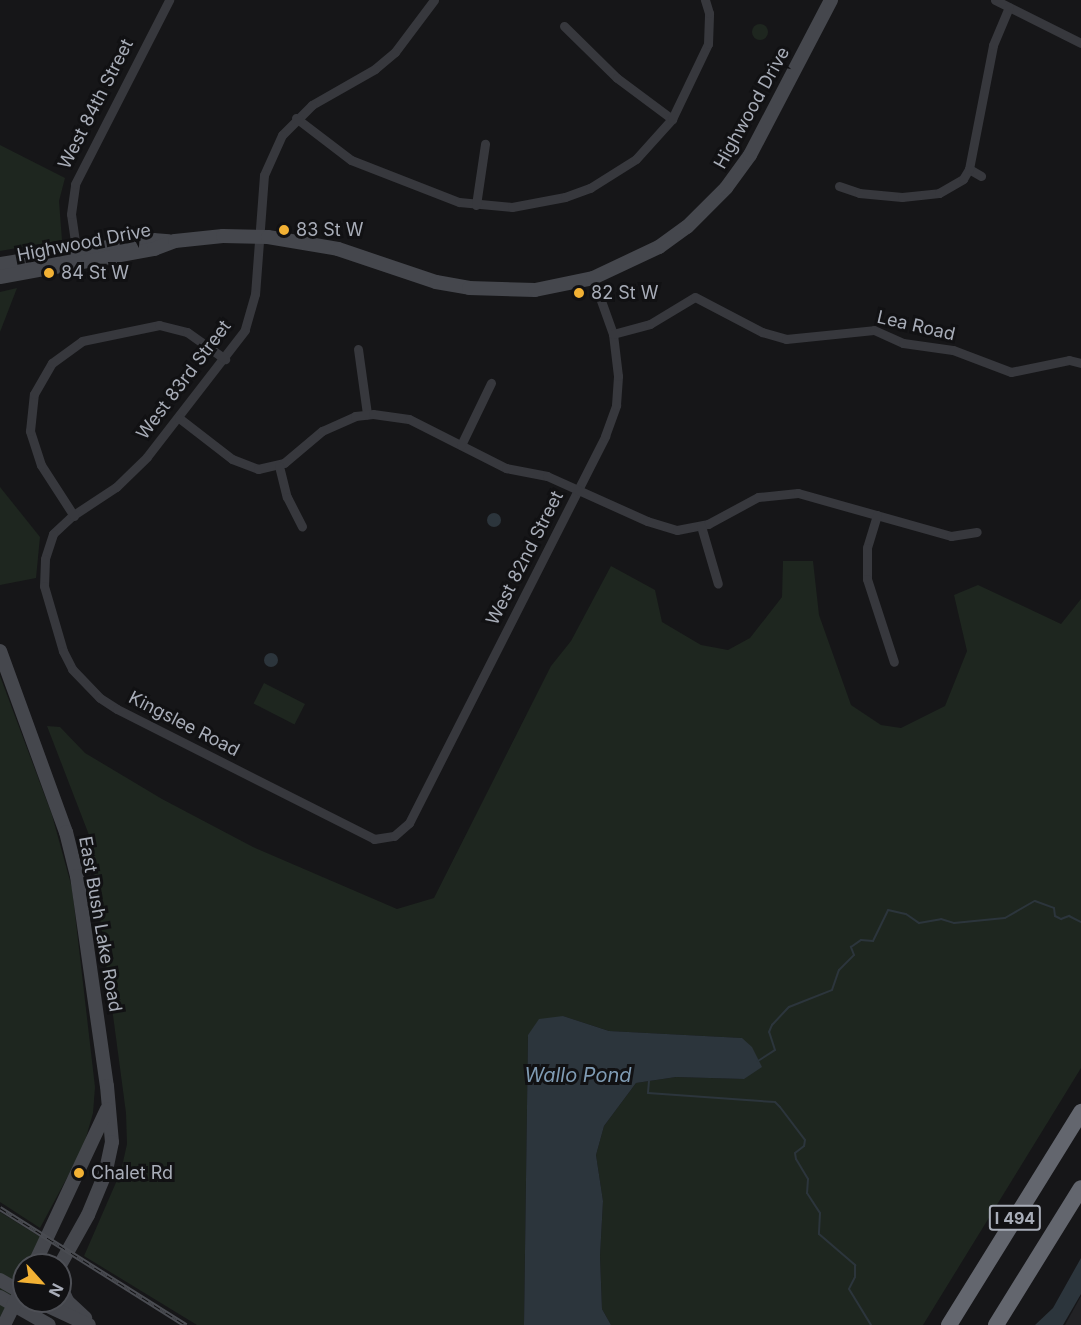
<!DOCTYPE html>
<style>
body{margin:0}
#map{position:relative;width:1081px;height:1325px;overflow:hidden;background:#161618;font-family:Inter,sans-serif}
div>[style]{position:absolute}
.built>*{inset:0;background:#222225}
.green>*{inset:0;background:#1e261f;transform-origin:0 0}
.round{border-radius:50%}
.water>*{inset:0;background:#2c353c}
.stream>*{height:2px;margin:-1px;padding:0 1px;transform-origin:1px;border-radius:1px;background:#2c353c}
.street>*{height:9px;margin:-4.5px;padding:0 4.5px;transform-origin:4.5px;border-radius:4.5px;background:#37383d}
.secondary>*{height:14px;margin:-7px;padding:0 7px;transform-origin:7px;border-radius:7px;background:#45474d}
.highway>*{height:16px;margin:-8px;padding:0 8px;transform-origin:8px;border-radius:8px;background:#63666e}
.rail>*{height:4.5px;margin-top:-2.25px;transform-origin:0;background:repeating-linear-gradient(90deg,#111113 0 7px,#4a4c52 0 14px);box-sizing:border-box;border-block:2px solid #4a4c52}
.dots>*{width:16px;height:16px;translate:-50% -50%;box-sizing:border-box;border:3px solid #111113;border-radius:50%}
span{translate:-50% -50%;white-space:nowrap;text-align:center;line-height:1.15;-webkit-text-stroke:6px #111113;paint-order:stroke}
.shield-label span{padding:2px 4px;background:#111113;border:2px solid;border-radius:4px;-webkit-text-stroke-width:0}
.shield-label{font-size:16px;color:#a8adb8;font-weight:700}
.street-label{font-size:18px;color:#a8adb8}
.poi-label{font-size:18px;color:#a8adb8}
.left{translate:0 -50%;text-align:left}
.water-label{font-size:20px;color:#7f9bb3;font-style:italic}
.north{position:absolute;left:12px;top:1253px;width:60px;height:60px;box-sizing:border-box;background:#111113;border:2px solid #4d4f55;border-radius:50%;rotate:117deg;font-size:16px;font-weight:700;line-height:24px;text-align:center;color:#a8adb8}
.north::after{content:'';display:block;margin:auto;width:21px;height:27px;background:#f2b134;clip-path:polygon(50% 0,100% 100%,50% 72%,0 100%)}
</style>
<div id="map">
<div class="built">
<i style="clip-path:polygon(1081px 1296px,1081px 1325px,1065px 1325px)"></i>
</div>
<div class="green">
<i class="round" style="left:752px;top:24px;width:16px;height:16px"></i>
<i style="clip-path:polygon(0 145px,65px 178px,59px 201px,62px 240px,0 251px)"></i>
<i style="clip-path:polygon(17px 288px,0 332px,0 292px)"></i>
<i style="clip-path:polygon(0 487px,40px 537px,36px 578px,0 585px)"></i>
<i style="clip-path:polygon(783px 561px,813px 561px,819px 615px,851px 705px,881px 725px,901px 728px,945px 706px,967px 651px,954px 595px,978px 585px,1061px 624px,1081px 599px,1081px 1068px,923px 1325px,611px 1325px,602px 1309px,600px 1256px,603px 1201px,596px 1155px,604px 1126px,636px 1083px,676px 1077px,744px 1079px,742px 1038px,609px 1031px,563px 1016px,528px 1035px,524px 1325px,197px 1325px,84px 1256px,121px 1171px,127px 1144px,126px 1113px,89px 835px,47px 726px,60px 727px,85px 753px,162px 799px,253px 847px,397px 909px,434px 898px,551px 666px,571px 641px,611px 566px,655px 590px,662px 622px,701px 645px,728px 650px,750px 638px,782px 597px)"></i>
<i style="clip-path:polygon(0 676px,52px 815px,72px 888px,95px 1087px,93px 1113px,83px 1148px,40px 1228px,0 1202px)"></i>
<i style="left:264px;top:683px;width:46px;height:23px;rotate:27deg"></i>
<i style="clip-path:polygon(0 1212px,42px 1238px,28px 1265px,24px 1265px,24px 1274px,0 1320px)"></i>
</div>
<div class="water">
<i class="round" style="left:487px;top:513px;width:14px;height:14px"></i>
<i class="round" style="left:264px;top:653px;width:14px;height:14px"></i>
<i style="clip-path:polygon(563px 1016px,609px 1031px,742px 1038px,752px 1047px,762px 1067px,744px 1079px,676px 1077px,636px 1083px,604px 1126px,596px 1155px,603px 1201px,600px 1256px,602px 1309px,611px 1325px,524px 1325px,528px 1035px,539px 1019px)"></i>
<i style="clip-path:polygon(1081px 1258px,1081px 1294px,1063px 1325px,1035px 1325px,1053px 1308px)"></i>
</div>
<div class="stream">
<i style="left:758px;top:1061px;width:20px;rotate:-33deg"></i>
<i style="left:775px;top:1050px;width:19px;rotate:-108deg"></i>
<i style="left:769px;top:1032px;width:8px;rotate:-67deg"></i>
<i style="left:772px;top:1025px;width:25px;rotate:-47deg"></i>
<i style="left:789px;top:1007px;width:46px;rotate:-21.6deg"></i>
<i style="left:832px;top:990px;width:21px;rotate:-71deg"></i>
<i style="left:839px;top:970px;width:21px;rotate:-45deg"></i>
<i style="left:854px;top:955px;width:9px;rotate:-111deg"></i>
<i style="left:851px;top:947px;width:12px;rotate:-35deg"></i>
<i style="left:861px;top:940px;width:12px;rotate:5deg"></i>
<i style="left:873px;top:941px;width:34px;rotate:-64deg"></i>
<i style="left:888px;top:910px;width:18px;rotate:13deg"></i>
<i style="left:906px;top:914px;width:16px;rotate:35deg"></i>
<i style="left:919px;top:923px;width:22px;rotate:-10deg"></i>
<i style="left:941px;top:919px;width:14px;rotate:17deg"></i>
<i style="left:954px;top:923px;width:51px;rotate:-5.6deg"></i>
<i style="left:1005px;top:918px;width:34px;rotate:-30deg"></i>
<i style="left:1035px;top:901px;width:20px;rotate:20deg"></i>
<i style="left:1054px;top:908px;width:8px;rotate:83deg"></i>
<i style="left:1055px;top:916px;width:7px;rotate:27deg"></i>
<i style="left:1061px;top:919px;width:9px;rotate:-21deg"></i>
<i style="left:1069px;top:916px;width:13px;rotate:27deg"></i>
<i style="left:649px;top:1081px;width:12px;rotate:95deg"></i>
<i style="left:648px;top:1093px;width:127px;rotate:4.1deg"></i>
<i style="left:775px;top:1102px;width:7px;rotate:45deg"></i>
<i style="left:780px;top:1107px;width:41px;rotate:52.9deg"></i>
<i style="left:805px;top:1140px;width:6px;rotate:99deg"></i>
<i style="left:804px;top:1146px;width:11px;rotate:142deg"></i>
<i style="left:795px;top:1153px;width:6px;rotate:81deg"></i>
<i style="left:796px;top:1159px;width:23px;rotate:59deg"></i>
<i style="left:808px;top:1179px;width:14px;rotate:94deg"></i>
<i style="left:807px;top:1193px;width:24px;rotate:57deg"></i>
<i style="left:820px;top:1213px;width:21px;rotate:93deg"></i>
<i style="left:819px;top:1234px;width:48px;rotate:40.7deg"></i>
<i style="left:855px;top:1265px;width:12px;rotate:90deg"></i>
<i style="left:855px;top:1277px;width:13px;rotate:117deg"></i>
<i style="left:849px;top:1289px;width:42px;rotate:58.6deg"></i>
</div>
<div class="street">
<i style="left:434px;top:0;width:65px;rotate:126.9deg"></i>
<i style="left:395px;top:52px;width:26px;rotate:140deg"></i>
<i style="left:375px;top:69px;width:73px;rotate:150.3deg"></i>
<i style="left:312px;top:105px;width:42px;rotate:135deg"></i>
<i style="left:282px;top:135px;width:44px;rotate:114.2deg"></i>
<i style="left:264px;top:175px;width:119px;rotate:94.3deg"></i>
<i style="left:255px;top:294px;width:37px;rotate:106deg"></i>
<i style="left:245px;top:330px;width:160px;rotate:127.7deg"></i>
<i style="left:147px;top:457px;width:43px;rotate:135.9deg"></i>
<i style="left:116px;top:487px;width:53px;rotate:146.6deg"></i>
<i style="left:72px;top:516px;width:26px;rotate:137deg"></i>
<i style="left:53px;top:534px;width:26px;rotate:108deg"></i>
<i style="left:45px;top:559px;width:27px;rotate:92deg"></i>
<i style="left:44px;top:586px;width:68px;rotate:73.7deg"></i>
<i style="left:63px;top:651px;width:20px;rotate:63deg"></i>
<i style="left:72px;top:669px;width:40px;rotate:46deg"></i>
<i style="left:100px;top:698px;width:20px;rotate:33deg"></i>
<i style="left:117px;top:709px;width:288px;rotate:26.8deg"></i>
<i style="left:374px;top:839px;width:20px;rotate:-9deg"></i>
<i style="left:394px;top:836px;width:20px;rotate:-41deg"></i>
<i style="left:409px;top:823px;width:434px;rotate:-63.1deg"></i>
<i style="left:605px;top:436px;width:33px;rotate:-70deg"></i>
<i style="left:616px;top:405px;width:29px;rotate:-86deg"></i>
<i style="left:618px;top:376px;width:42px;rotate:-96.8deg"></i>
<i style="left:613px;top:334px;width:59px;rotate:-109.7deg"></i>
<i style="left:995px;top:0;width:96px;rotate:26.6deg"></i>
<i style="left:564px;top:26px;width:74px;rotate:44.5deg"></i>
<i style="left:617px;top:78px;width:69px;rotate:36.7deg"></i>
<i style="left:296px;top:118px;width:69px;rotate:37.4deg"></i>
<i style="left:351px;top:160px;width:116px;rotate:21.3deg"></i>
<i style="left:459px;top:202px;width:53px;rotate:5.4deg"></i>
<i style="left:512px;top:207px;width:54px;rotate:-10.7deg"></i>
<i style="left:565px;top:197px;width:27px;rotate:-20deg"></i>
<i style="left:590px;top:188px;width:54px;rotate:-32.2deg"></i>
<i style="left:636px;top:159px;width:54px;rotate:-48deg"></i>
<i style="left:672px;top:119px;width:83px;rotate:-64.4deg"></i>
<i style="left:708px;top:44px;width:31px;rotate:-88deg"></i>
<i style="left:709px;top:13px;width:14px;rotate:-107deg"></i>
<i style="left:969px;top:169px;width:14px;rotate:30deg"></i>
<i style="left:839px;top:186px;width:21px;rotate:19deg"></i>
<i style="left:859px;top:193px;width:43px;rotate:5.3deg"></i>
<i style="left:902px;top:197px;width:37px;rotate:-6deg"></i>
<i style="left:939px;top:193px;width:28px;rotate:-30deg"></i>
<i style="left:963px;top:179px;width:12px;rotate:-59deg"></i>
<i style="left:969px;top:169px;width:126px;rotate:-79deg"></i>
<i style="left:993px;top:45px;width:41px;rotate:-67.2deg"></i>
<i style="left:476px;top:205px;width:62px;rotate:-81.6deg"></i>
<i style="left:77px;top:255px;width:41px;rotate:-98.3deg"></i>
<i style="left:71px;top:214px;width:30px;rotate:-82deg"></i>
<i style="left:75px;top:184px;width:207px;rotate:-62.9deg"></i>
<i style="left:613px;top:334px;width:38px;rotate:-15deg"></i>
<i style="left:650px;top:324px;width:52px;rotate:-31deg"></i>
<i style="left:695px;top:297px;width:76px;rotate:27.6deg"></i>
<i style="left:762px;top:332px;width:25px;rotate:16deg"></i>
<i style="left:786px;top:339px;width:88px;rotate:-5.8deg"></i>
<i style="left:874px;top:330px;width:32px;rotate:24deg"></i>
<i style="left:903px;top:343px;width:50px;rotate:8deg"></i>
<i style="left:953px;top:350px;width:62px;rotate:20.8deg"></i>
<i style="left:1011px;top:372px;width:59px;rotate:-11.7deg"></i>
<i style="left:1069px;top:360px;width:12px;rotate:14deg"></i>
<i style="left:358px;top:349px;width:66px;rotate:82.1deg"></i>
<i style="left:179px;top:418px;width:67px;rotate:37.7deg"></i>
<i style="left:232px;top:459px;width:28px;rotate:21deg"></i>
<i style="left:258px;top:469px;width:27px;rotate:-13deg"></i>
<i style="left:284px;top:463px;width:50px;rotate:-40.1deg"></i>
<i style="left:322px;top:431px;width:36px;rotate:-24deg"></i>
<i style="left:355px;top:416px;width:18px;rotate:-6deg"></i>
<i style="left:373px;top:414px;width:36px;rotate:8deg"></i>
<i style="left:409px;top:419px;width:109px;rotate:26.8deg"></i>
<i style="left:506px;top:468px;width:42px;rotate:11deg"></i>
<i style="left:547px;top:476px;width:110px;rotate:24.2deg"></i>
<i style="left:647px;top:521px;width:31px;rotate:17deg"></i>
<i style="left:677px;top:530px;width:32px;rotate:-11deg"></i>
<i style="left:708px;top:524px;width:57px;rotate:-28.4deg"></i>
<i style="left:758px;top:497px;width:40px;rotate:-5.7deg"></i>
<i style="left:798px;top:493px;width:159px;rotate:15.7deg"></i>
<i style="left:951px;top:536px;width:26px;rotate:-9deg"></i>
<i style="left:461px;top:445px;width:69px;rotate:-64.2deg"></i>
<i style="left:279px;top:466px;width:32px;rotate:76deg"></i>
<i style="left:287px;top:497px;width:33px;rotate:63deg"></i>
<i style="left:877px;top:515px;width:34px;rotate:107deg"></i>
<i style="left:867px;top:548px;width:31px;rotate:90deg"></i>
<i style="left:867px;top:579px;width:87px;rotate:72deg"></i>
<i style="left:74px;top:516px;width:61px;rotate:-122.9deg"></i>
<i style="left:41px;top:465px;width:36px;rotate:-108deg"></i>
<i style="left:30px;top:431px;width:37px;rotate:-84deg"></i>
<i style="left:34px;top:394px;width:36px;rotate:-60deg"></i>
<i style="left:52px;top:363px;width:37px;rotate:-36deg"></i>
<i style="left:82px;top:341px;width:79px;rotate:-11.7deg"></i>
<i style="left:159px;top:325px;width:29px;rotate:14deg"></i>
<i style="left:187px;top:332px;width:47px;rotate:35.4deg"></i>
<i style="left:701px;top:526px;width:60px;rotate:73.7deg"></i>
</div>
<div class="secondary">
<i style="left:0;top:264px;width:155px;rotate:-8.9deg"></i>
<i style="left:153px;top:240px;width:16px;rotate:4deg"></i>
<i style="left:0;top:277px;width:157px;rotate:-10.3deg"></i>
<i style="left:154px;top:249px;width:22px;rotate:-21deg"></i>
<i style="left:175px;top:241px;width:48px;rotate:-5.9deg"></i>
<i style="left:223px;top:236px;width:45px;rotate:1.3deg"></i>
<i style="left:268px;top:237px;width:71px;rotate:9.7deg"></i>
<i style="left:338px;top:249px;width:103px;rotate:18.6deg"></i>
<i style="left:436px;top:282px;width:34px;rotate:10deg"></i>
<i style="left:469px;top:288px;width:66px;rotate:1.7deg"></i>
<i style="left:535px;top:290px;width:59px;rotate:-11.7deg"></i>
<i style="left:593px;top:278px;width:73px;rotate:-25.2deg"></i>
<i style="left:659px;top:247px;width:34px;rotate:-36deg"></i>
<i style="left:687px;top:227px;width:55px;rotate:-45deg"></i>
<i style="left:726px;top:188px;width:41px;rotate:-54deg"></i>
<i style="left:750px;top:155px;width:175px;rotate:-62.4deg"></i>
<i style="left:0;top:651px;width:193px;rotate:70deg"></i>
<i style="left:66px;top:832px;width:45px;rotate:76deg"></i>
<i style="left:77px;top:876px;width:212px;rotate:81.9deg"></i>
<i style="left:107px;top:1086px;width:56px;rotate:84.9deg"></i>
<i style="left:112px;top:1142px;width:33px;rotate:102deg"></i>
<i style="left:105px;top:1174px;width:44px;rotate:112.5deg"></i>
<i style="left:88px;top:1215px;width:57px;rotate:119.2deg"></i>
<i style="left:34px;top:1265px;width:172px;rotate:-64.9deg"></i>
<i style="left:0;top:1280px;width:28px;rotate:30deg"></i>
<i style="left:60px;top:1285px;width:17px;rotate:66deg"></i>
<i style="left:67px;top:1301px;width:25px;rotate:43deg"></i>
<i style="left:0;top:1297px;width:56px;rotate:29.7deg"></i>
<i style="left:37px;top:1301px;width:57px;rotate:24.8deg"></i>
<i style="left:4px;top:1325px;width:46px;rotate:-64deg"></i>
</div>
<div class="highway">
<i style="left:949px;top:1325px;width:251px;rotate:-58.2deg"></i>
<i style="left:996px;top:1325px;width:161px;rotate:-58.2deg"></i>
</div>
<div class="rail">
<i style="left:0;top:1208px;width:220px;rotate:32.2deg"></i>
</div>
<div class="dots">
<i style="left:284px;top:230px;background:#f2b134"></i>
<i style="left:49px;top:273px;background:#f2b134"></i>
<i style="left:579px;top:293px;background:#f2b134"></i>
<i style="left:79px;top:1173px;background:#f2b134"></i>
</div>
<div class="shield-label">
<span style="left:1015px;top:1218px">I 494</span>
</div>
<div class="street-label">
<span style="left:96px;top:104px;rotate:-63deg">West 84th Street</span>
<span style="left:752px;top:108px;rotate:-61deg">Highwood Drive</span>
<span style="left:84px;top:243px;rotate:-11deg">Highwood Drive</span>
<span style="left:916px;top:326px;rotate:13deg">Lea Road</span>
<span style="left:184px;top:380px;rotate:-53deg">West 83rd Street</span>
<span style="left:525px;top:558px;rotate:-63deg">West 82nd Street</span>
<span style="left:184px;top:724px;rotate:27deg">Kingslee Road</span>
<span style="left:100px;top:924px;rotate:80deg">East Bush Lake Road</span>
</div>
<div class="poi-label">
<span class="left" style="left:296px;top:230px">83 St W</span>
<span class="left" style="left:61px;top:273px">84 St W</span>
<span class="left" style="left:591px;top:293px">82 St W</span>
<span class="left" style="left:91px;top:1173px">Chalet Rd</span>
</div>
<div class="water-label">
<span style="left:578px;top:1075px">Wallo Pond</span>
</div>
<div class="north">N</div>
</div>
